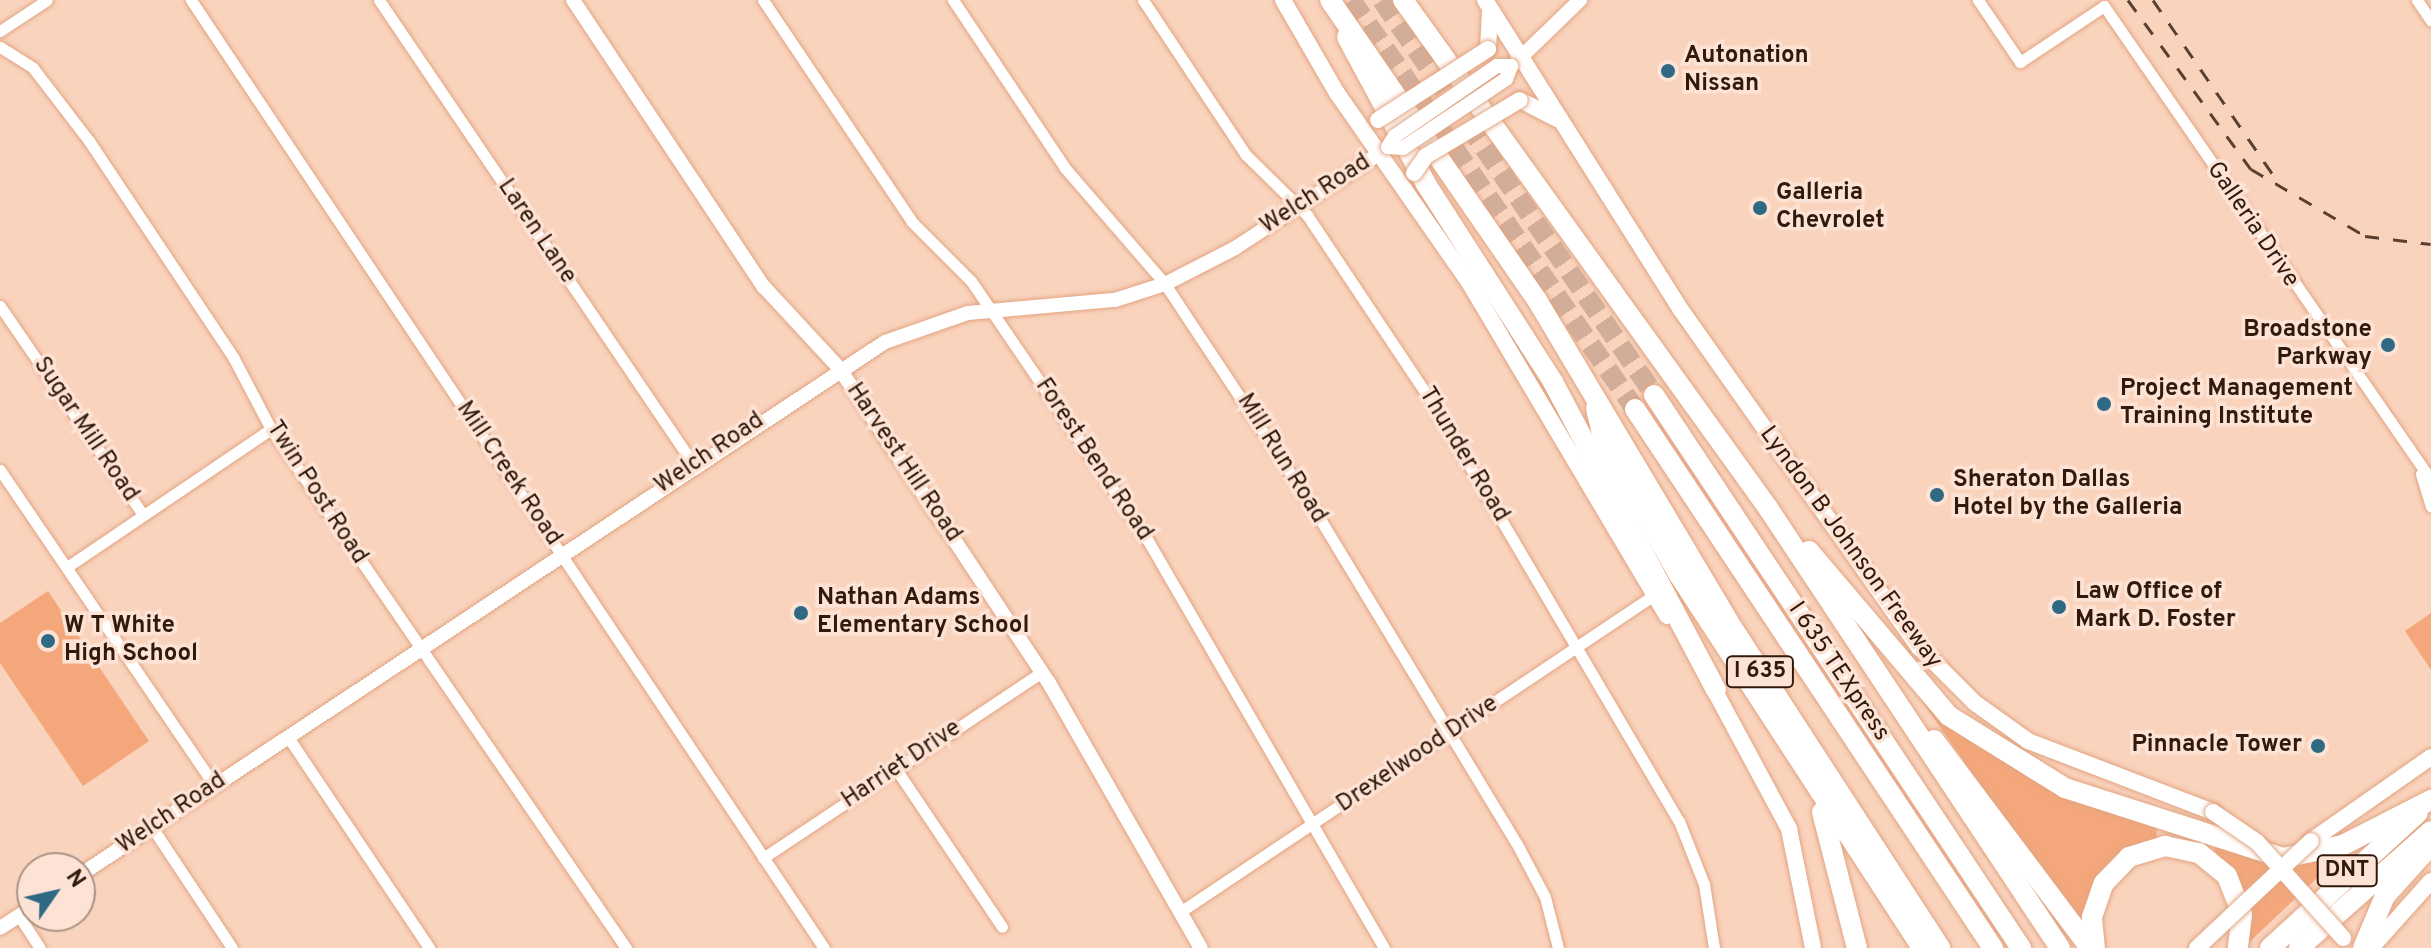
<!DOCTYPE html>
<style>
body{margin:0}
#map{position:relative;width:2431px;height:948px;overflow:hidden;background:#fad3bd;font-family:Overpass,sans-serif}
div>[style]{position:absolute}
.green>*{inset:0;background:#f3a77b}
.motorway-tunnel>*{height:20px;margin-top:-10px;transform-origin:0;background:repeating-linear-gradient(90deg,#d2ae9a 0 20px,transparent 0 30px)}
.roads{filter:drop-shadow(0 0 2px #e2a582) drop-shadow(0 0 2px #e2a582)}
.minor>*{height:11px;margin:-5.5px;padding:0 5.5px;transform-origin:5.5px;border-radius:5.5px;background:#fff}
.tertiary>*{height:14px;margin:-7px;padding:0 7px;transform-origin:7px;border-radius:7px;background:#fff}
.secondary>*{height:16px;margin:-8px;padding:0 8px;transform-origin:8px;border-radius:8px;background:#fff}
.motorway>*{height:20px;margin:-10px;padding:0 10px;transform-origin:10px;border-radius:10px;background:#fff}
.rail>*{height:3px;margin-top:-1.5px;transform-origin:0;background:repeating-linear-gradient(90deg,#5a3f30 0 14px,transparent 0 28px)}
.bridges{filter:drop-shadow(0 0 2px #e2a582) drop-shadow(0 0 2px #e2a582)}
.tertiary-bridge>*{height:14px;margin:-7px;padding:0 7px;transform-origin:7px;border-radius:7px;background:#fff}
.secondary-bridge>*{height:16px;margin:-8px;padding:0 8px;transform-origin:8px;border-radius:8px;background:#fff}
.dots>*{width:22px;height:22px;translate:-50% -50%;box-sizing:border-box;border:4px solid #fde3d5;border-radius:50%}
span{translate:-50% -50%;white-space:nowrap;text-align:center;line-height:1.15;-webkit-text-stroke:7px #fde3d5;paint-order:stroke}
.shield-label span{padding:2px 6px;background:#fde3d5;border:2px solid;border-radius:6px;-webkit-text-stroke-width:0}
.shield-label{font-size:22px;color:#311a0c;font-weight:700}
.poi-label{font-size:24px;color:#311a0c;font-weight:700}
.left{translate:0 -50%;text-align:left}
.right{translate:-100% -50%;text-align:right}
.street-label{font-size:24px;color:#311a0c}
.north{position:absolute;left:16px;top:852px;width:80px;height:80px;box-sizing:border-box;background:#fde3d5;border:2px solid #ab9385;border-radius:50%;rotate:56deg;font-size:22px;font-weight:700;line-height:32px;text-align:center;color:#311a0c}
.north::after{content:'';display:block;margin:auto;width:28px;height:36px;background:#306983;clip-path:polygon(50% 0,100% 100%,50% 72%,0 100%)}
</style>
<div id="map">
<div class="green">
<i style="clip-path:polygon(48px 591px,149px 741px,83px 786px,0 663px,0 623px)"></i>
<i style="clip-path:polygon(2431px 613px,2431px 670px,2405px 631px)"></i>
<i style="clip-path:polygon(1919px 697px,2033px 781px,2157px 829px,2156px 840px,2123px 849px,2092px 884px,2083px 931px)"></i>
<i style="clip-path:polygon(2214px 847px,2297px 863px,2335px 861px,2243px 948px)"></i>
</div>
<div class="motorway-tunnel">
<i style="left:1351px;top:0;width:498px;rotate:55.2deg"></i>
<i style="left:1382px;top:0;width:480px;rotate:55.4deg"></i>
</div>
<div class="roads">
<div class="minor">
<i style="left:191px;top:0;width:1140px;rotate:56.27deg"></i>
<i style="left:379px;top:0;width:562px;rotate:55.89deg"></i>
<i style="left:763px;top:0;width:267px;rotate:56.1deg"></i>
<i style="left:912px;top:222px;width:83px;rotate:45deg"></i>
<i style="left:971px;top:281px;width:312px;rotate:55.7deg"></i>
<i style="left:1147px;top:539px;width:473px;rotate:59.9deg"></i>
<i style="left:953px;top:0;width:202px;rotate:56.3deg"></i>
<i style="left:1065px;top:168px;width:153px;rotate:49.2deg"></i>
<i style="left:1165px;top:284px;width:276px;rotate:56.5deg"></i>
<i style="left:1317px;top:514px;width:390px;rotate:58.8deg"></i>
<i style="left:1519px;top:848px;width:55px;rotate:62deg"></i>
<i style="left:1545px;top:897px;width:53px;rotate:75.7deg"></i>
<i style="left:1143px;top:0;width:186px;rotate:56.4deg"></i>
<i style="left:1246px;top:155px;width:86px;rotate:44.5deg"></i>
<i style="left:1307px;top:215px;width:227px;rotate:56.3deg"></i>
<i style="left:1433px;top:404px;width:484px;rotate:59.5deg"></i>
<i style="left:1679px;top:821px;width:68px;rotate:68.4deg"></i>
<i style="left:1704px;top:884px;width:65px;rotate:81.1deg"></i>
<i style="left:1978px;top:0;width:75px;rotate:55.9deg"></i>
<i style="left:2020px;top:62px;width:101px;rotate:-33.7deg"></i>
<i style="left:2104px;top:6px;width:576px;rotate:55.4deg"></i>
<i style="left:2417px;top:0;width:25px;rotate:56deg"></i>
<i style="left:0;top:31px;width:56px;rotate:-33.4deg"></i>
<i style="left:0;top:47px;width:39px;rotate:32deg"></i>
<i style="left:33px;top:68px;width:92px;rotate:52.5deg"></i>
<i style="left:89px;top:141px;width:260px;rotate:56.3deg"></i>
<i style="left:233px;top:357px;width:81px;rotate:62.2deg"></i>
<i style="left:271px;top:429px;width:629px;rotate:55.63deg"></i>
<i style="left:0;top:306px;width:253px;rotate:55.6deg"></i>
<i style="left:0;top:470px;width:382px;rotate:55.8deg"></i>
<i style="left:2421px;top:474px;width:34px;rotate:73deg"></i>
<i style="left:67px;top:567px;width:246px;rotate:-34.1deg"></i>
<i style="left:288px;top:737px;width:254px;rotate:56.2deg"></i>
<i style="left:896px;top:769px;width:190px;rotate:56.1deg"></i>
<i style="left:152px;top:827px;width:145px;rotate:56.5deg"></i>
<i style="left:763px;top:858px;width:335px;rotate:-33.7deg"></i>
<i style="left:1180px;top:912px;width:570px;rotate:-33.77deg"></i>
<i style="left:19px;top:916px;width:38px;rotate:57deg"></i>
</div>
<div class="tertiary">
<i style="left:573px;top:0;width:345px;rotate:56.4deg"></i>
<i style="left:764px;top:287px;width:110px;rotate:47.2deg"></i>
<i style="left:839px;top:368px;width:201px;rotate:56.2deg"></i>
<i style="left:951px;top:535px;width:178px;rotate:56.5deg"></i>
<i style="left:1049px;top:683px;width:305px;rotate:60.2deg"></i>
<i style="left:1515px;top:63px;width:91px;rotate:-44.1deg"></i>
<i style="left:80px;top:875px;width:965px;rotate:-33.51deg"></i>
<i style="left:885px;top:342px;width:88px;rotate:-19.3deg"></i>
<i style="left:968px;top:313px;width:148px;rotate:-5.1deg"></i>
<i style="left:1115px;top:300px;width:52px;rotate:-17.7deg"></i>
<i style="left:1165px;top:284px;width:79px;rotate:-27.2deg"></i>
<i style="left:1235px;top:248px;width:183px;rotate:-33.2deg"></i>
<i style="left:0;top:928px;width:38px;rotate:-33deg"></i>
</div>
<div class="secondary">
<i style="left:1283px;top:0;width:108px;rotate:59.9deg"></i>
<i style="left:1337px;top:93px;width:233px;rotate:55.1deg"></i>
<i style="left:1470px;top:284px;width:386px;rotate:59.3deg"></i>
<i style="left:1485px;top:0;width:367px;rotate:57.7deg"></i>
<i style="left:1681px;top:310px;width:413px;rotate:54.8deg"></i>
<i style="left:1919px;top:647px;width:79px;rotate:45deg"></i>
<i style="left:1975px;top:703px;width:65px;rotate:35.6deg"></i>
<i style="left:2028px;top:741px;width:198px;rotate:21deg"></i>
<i style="left:1488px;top:49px;width:37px;rotate:-87deg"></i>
<i style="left:1520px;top:100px;width:42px;rotate:27.2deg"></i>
<i style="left:1710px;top:682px;width:167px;rotate:61.7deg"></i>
<i style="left:1789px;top:829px;width:121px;rotate:78.6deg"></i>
<i style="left:2311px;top:841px;width:146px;rotate:-35deg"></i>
<i style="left:2371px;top:948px;width:90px;rotate:-48.2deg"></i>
</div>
<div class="motorway">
<i style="left:1330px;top:0;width:364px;rotate:55.4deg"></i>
<i style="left:1537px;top:300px;width:374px;rotate:59.2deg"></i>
<i style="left:1728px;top:621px;width:390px;rotate:57deg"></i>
<i style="left:1403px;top:0;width:626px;rotate:54.3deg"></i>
<i style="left:1768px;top:508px;width:528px;rotate:56.43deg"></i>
<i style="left:1347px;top:37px;width:167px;rotate:61.7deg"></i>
<i style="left:1426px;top:184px;width:235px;rotate:57.3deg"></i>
<i style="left:1553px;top:382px;width:348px;rotate:62.1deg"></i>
<i style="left:1654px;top:395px;width:664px;rotate:56.43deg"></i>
<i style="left:1596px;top:408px;width:35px;rotate:77deg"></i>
<i style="left:1604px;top:442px;width:153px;rotate:60.6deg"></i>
<i style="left:1679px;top:575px;width:445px;rotate:56.9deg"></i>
<i style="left:1635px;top:409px;width:647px;rotate:56.41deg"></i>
<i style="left:1809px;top:551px;width:216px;rotate:49.7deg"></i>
<i style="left:1949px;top:716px;width:137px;rotate:31.8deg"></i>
<i style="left:2065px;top:788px;width:229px;rotate:17.8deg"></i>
<i style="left:2283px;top:858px;width:61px;rotate:-12.2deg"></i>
<i style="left:2343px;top:845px;width:99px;rotate:-27.1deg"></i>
<i style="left:1934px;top:740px;width:260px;rotate:53.1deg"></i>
<i style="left:1822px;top:812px;width:140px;rotate:75.6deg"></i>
<i style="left:2095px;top:948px;width:31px;rotate:-96deg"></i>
<i style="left:2092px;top:917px;width:36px;rotate:-71deg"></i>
<i style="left:2104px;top:883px;width:36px;rotate:-46deg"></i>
<i style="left:2129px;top:857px;width:38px;rotate:-17deg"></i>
<i style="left:2165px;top:846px;width:35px;rotate:12deg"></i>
<i style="left:2199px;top:853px;width:36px;rotate:39deg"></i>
<i style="left:2227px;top:876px;width:41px;rotate:68.5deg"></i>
<i style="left:2242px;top:914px;width:34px;rotate:97deg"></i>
<i style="left:2270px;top:948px;width:200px;rotate:-42.4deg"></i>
<i style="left:2299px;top:948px;width:176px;rotate:-41.6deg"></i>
<i style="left:2363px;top:948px;width:56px;rotate:-67.1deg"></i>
<i style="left:2385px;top:896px;width:69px;rotate:-48deg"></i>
</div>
</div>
<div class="rail">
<i style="left:2128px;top:0;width:209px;rotate:54deg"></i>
<i style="left:2251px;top:169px;width:132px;rotate:30.4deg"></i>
<i style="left:2365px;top:236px;width:66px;rotate:6.9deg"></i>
<i style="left:2153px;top:0;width:217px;rotate:55.5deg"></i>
</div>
<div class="bridges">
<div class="tertiary-bridge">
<i style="left:1497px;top:66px;width:14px"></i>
<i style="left:1511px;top:66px;width:14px;rotate:111deg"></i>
<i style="left:1506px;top:79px;width:124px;rotate:146.2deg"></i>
<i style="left:1403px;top:148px;width:15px;rotate:-176deg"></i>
<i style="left:1388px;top:147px;width:13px;rotate:-58deg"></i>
<i style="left:1395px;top:136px;width:124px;rotate:-34.5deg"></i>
</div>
<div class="secondary-bridge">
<i style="left:1378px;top:120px;width:131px;rotate:-32.8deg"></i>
<i style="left:1414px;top:173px;width:21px;rotate:-55deg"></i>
<i style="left:1426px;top:156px;width:109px;rotate:-30.8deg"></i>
<i style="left:2213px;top:812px;width:53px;rotate:34.3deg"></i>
<i style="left:2257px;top:842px;width:129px;rotate:48.1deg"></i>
<i style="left:2197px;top:948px;width:156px;rotate:-43.2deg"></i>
</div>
</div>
<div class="dots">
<i style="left:1668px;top:71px;background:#306983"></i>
<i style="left:1760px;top:208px;background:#306983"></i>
<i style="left:2388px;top:345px;background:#306983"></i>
<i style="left:2104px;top:404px;background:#306983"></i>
<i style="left:1937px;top:495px;background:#306983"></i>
<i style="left:2059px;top:607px;background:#306983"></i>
<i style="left:801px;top:613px;background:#306983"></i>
<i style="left:48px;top:641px;background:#306983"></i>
<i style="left:2318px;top:746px;background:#306983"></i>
</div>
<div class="shield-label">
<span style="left:1760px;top:672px">I 635</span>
<span style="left:2347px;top:871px">DNT</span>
</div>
<div class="poi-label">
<span class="left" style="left:1684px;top:71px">Autonation<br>Nissan</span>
<span class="left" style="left:1776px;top:208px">Galleria<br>Chevrolet</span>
<span class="right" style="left:2372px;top:345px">Broadstone<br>Parkway</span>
<span class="left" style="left:2120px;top:404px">Project Management<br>Training Institute</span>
<span class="left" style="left:1953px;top:495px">Sheraton Dallas<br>Hotel by the Galleria</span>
<span class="left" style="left:2075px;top:607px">Law Office of<br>Mark D. Foster</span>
<span class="left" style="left:817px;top:613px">Nathan Adams<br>Elementary School</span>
<span class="left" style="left:64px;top:641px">W T White<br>High School</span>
<span class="right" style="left:2302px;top:746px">Pinnacle Tower</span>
</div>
<div class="street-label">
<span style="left:1316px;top:195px;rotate:-33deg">Welch Road</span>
<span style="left:2252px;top:225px;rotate:56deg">Galleria Drive</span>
<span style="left:536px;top:232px;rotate:56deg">Laren Lane</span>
<span style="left:85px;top:430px;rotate:56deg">Sugar Mill Road</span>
<span style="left:710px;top:454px;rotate:-34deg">Welch Road</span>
<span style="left:1463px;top:455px;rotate:59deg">Thunder Road</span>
<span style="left:1281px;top:459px;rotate:58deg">Mill Run Road</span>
<span style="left:1093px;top:460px;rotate:56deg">Forest Bend Road</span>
<span style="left:903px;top:463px;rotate:56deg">Harvest Hill Road</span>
<span style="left:508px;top:474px;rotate:56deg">Mill Creek Road</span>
<span style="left:316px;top:493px;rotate:57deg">Twin Post Road</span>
<span style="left:1850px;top:548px;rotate:54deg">Lyndon B Johnson Freeway</span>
<span style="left:1838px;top:672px;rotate:56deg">I 635 TEXpress</span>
<span style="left:1418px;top:755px;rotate:-34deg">Drexelwood Drive</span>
<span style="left:902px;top:765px;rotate:-34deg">Harriet Drive</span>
<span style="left:172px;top:814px;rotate:-34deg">Welch Road</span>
</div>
<div class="north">N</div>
</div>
